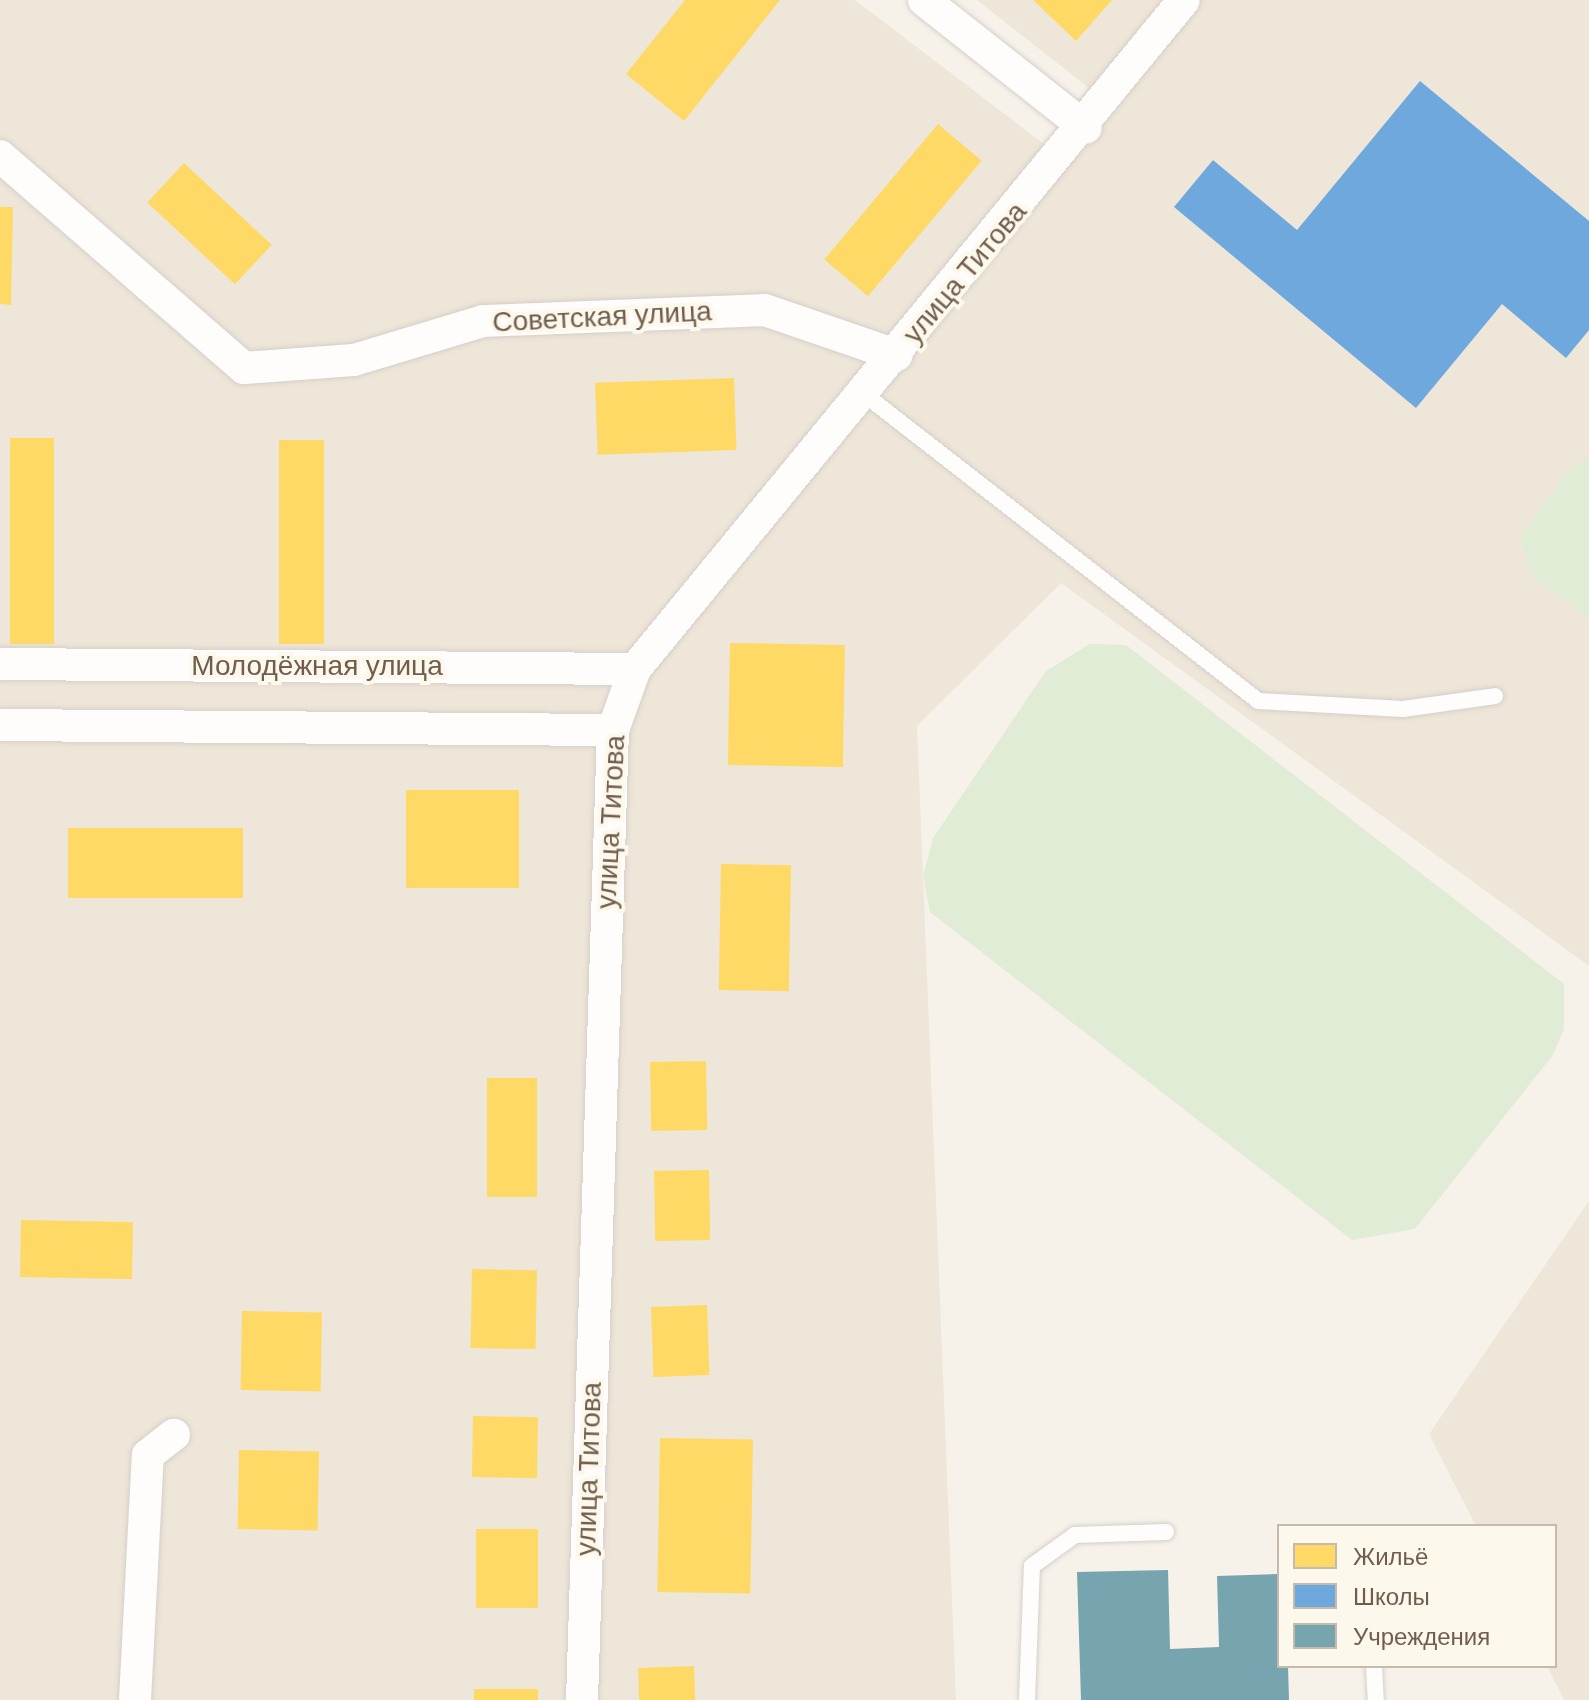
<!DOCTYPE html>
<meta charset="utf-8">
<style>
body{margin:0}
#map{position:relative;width:1589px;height:1700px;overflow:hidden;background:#f6f2ea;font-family:"DM Sans",sans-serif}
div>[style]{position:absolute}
.residential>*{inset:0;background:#eee6d8}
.green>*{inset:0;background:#e1ecd6}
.homes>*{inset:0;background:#ffd966;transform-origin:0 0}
.schools>*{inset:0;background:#6fa8dc}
.public>*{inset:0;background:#76a5af}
.roads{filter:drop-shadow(0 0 2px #d5cfc9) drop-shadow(0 0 2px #d5cfc9)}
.service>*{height:16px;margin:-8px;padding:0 8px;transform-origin:8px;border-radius:8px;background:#fefdfc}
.minor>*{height:32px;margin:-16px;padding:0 16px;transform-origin:16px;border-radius:16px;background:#fefdfc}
span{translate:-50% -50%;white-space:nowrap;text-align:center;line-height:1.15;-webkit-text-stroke:8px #fdf8ec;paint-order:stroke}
.street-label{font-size:28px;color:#715d4d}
.legend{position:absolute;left:1277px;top:1524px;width:280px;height:144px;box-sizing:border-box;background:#fdf8ec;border:2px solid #c5baac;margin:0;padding:10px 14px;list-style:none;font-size:24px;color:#715d4d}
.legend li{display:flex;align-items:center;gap:16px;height:40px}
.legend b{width:40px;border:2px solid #c5baac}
</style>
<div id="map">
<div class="residential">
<i style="clip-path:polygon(0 0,855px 0,1044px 144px,1089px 88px,977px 0,1589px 0,1589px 966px,1061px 583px,917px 726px,956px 1700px,0 1700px)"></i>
<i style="clip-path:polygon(1589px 1201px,1589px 1700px,1564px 1700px,1547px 1666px,1555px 1666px,1555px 1526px,1476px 1526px,1429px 1434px)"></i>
</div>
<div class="green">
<i style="clip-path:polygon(1589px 458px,1589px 618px,1532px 578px,1520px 537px,1571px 467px)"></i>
<i style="clip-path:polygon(1090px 644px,1126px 645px,1564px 984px,1564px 1029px,1553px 1055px,1415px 1229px,1352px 1240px,930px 912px,923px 876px,933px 838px,1046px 671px)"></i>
</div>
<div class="homes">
<i style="clip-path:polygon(685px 0,780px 0,684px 121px,626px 74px)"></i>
<i style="clip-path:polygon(1033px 0,1112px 0,1076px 41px)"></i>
<i style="left:938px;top:124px;width:57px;height:177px;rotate:40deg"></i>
<i style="left:184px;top:163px;width:120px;height:54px;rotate:43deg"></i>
<i style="clip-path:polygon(0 207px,13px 207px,11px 305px,0 304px)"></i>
<i style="left:734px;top:378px;width:72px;height:139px;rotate:88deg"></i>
<i style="left:10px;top:438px;width:44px;height:206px"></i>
<i style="left:279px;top:440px;width:45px;height:204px"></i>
<i style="left:730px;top:643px;width:115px;height:122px;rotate:1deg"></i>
<i style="left:406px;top:790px;width:113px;height:98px"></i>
<i style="left:68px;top:828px;width:175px;height:70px"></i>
<i style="left:721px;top:864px;width:70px;height:126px;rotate:1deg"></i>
<i style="left:706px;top:1061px;width:69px;height:56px;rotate:89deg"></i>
<i style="left:487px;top:1078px;width:50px;height:119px"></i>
<i style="left:709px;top:1170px;width:70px;height:55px;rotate:89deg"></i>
<i style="left:21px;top:1220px;width:112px;height:57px;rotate:1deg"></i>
<i style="left:472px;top:1269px;width:65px;height:79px;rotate:1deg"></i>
<i style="left:707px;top:1305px;width:70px;height:56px;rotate:88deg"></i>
<i style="left:242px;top:1311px;width:80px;height:79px;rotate:1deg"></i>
<i style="left:473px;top:1416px;width:65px;height:61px;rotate:1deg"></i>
<i style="left:660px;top:1438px;width:93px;height:154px;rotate:1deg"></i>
<i style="left:239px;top:1450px;width:80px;height:79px;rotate:1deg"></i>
<i style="left:476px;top:1529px;width:62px;height:79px"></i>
<i style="left:694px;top:1666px;width:34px;height:56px;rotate:88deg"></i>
<i style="left:474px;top:1689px;width:64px;height:11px"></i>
</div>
<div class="schools">
<i style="clip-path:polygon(1420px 81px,1589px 221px,1589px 330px,1566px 358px,1502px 304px,1416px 408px,1174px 207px,1213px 160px,1297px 230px)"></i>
</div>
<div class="public">
<i style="clip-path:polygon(1168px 1570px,1170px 1649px,1219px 1647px,1217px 1576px,1279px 1574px,1279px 1666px,1288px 1666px,1289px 1700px,1081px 1700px,1077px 1572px)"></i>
</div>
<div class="roads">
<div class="service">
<i style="left:864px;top:394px;width:499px;rotate:37.9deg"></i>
<i style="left:1258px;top:701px;width:145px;rotate:3.2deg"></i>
<i style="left:1403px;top:709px;width:93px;rotate:-8deg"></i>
<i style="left:1374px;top:1666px;width:34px;rotate:87deg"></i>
<i style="left:1027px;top:1700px;width:134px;rotate:-87.9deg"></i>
<i style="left:1032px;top:1566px;width:53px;rotate:-35.8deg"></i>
<i style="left:1075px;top:1535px;width:91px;rotate:-1.9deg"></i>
</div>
<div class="minor">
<i style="left:924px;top:0;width:206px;rotate:38.3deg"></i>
<i style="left:0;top:156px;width:323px;rotate:41deg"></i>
<i style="left:244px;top:368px;width:110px;rotate:-4.2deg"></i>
<i style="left:354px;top:360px;width:135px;rotate:-16.8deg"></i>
<i style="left:483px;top:321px;width:282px;rotate:-2.2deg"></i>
<i style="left:765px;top:310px;width:139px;rotate:19deg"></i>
<i style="left:0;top:664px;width:635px;rotate:0.45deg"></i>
<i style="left:0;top:725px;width:613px;rotate:0.47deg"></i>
<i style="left:135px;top:1700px;width:245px;rotate:-87deg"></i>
<i style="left:148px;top:1455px;width:33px;rotate:-38deg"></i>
<i style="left:582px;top:1700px;width:970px;rotate:-88.17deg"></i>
<i style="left:613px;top:730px;width:65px;rotate:-70.2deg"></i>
<i style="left:635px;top:669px;width:865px;rotate:-50.63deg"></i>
</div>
</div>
<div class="street-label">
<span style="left:965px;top:273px;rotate:-50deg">улица Титова</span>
<span style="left:602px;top:317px;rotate:-3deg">Советская улица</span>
<span style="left:317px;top:666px">Молодёжная улица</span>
<span style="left:611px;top:822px;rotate:-87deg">улица Титова</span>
<span style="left:589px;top:1469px;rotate:-88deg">улица Титова</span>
</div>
<ul class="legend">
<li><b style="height:22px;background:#ffd966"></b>Жильё</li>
<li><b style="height:22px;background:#6fa8dc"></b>Школы</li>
<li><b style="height:22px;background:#76a5af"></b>Учреждения</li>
</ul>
</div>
